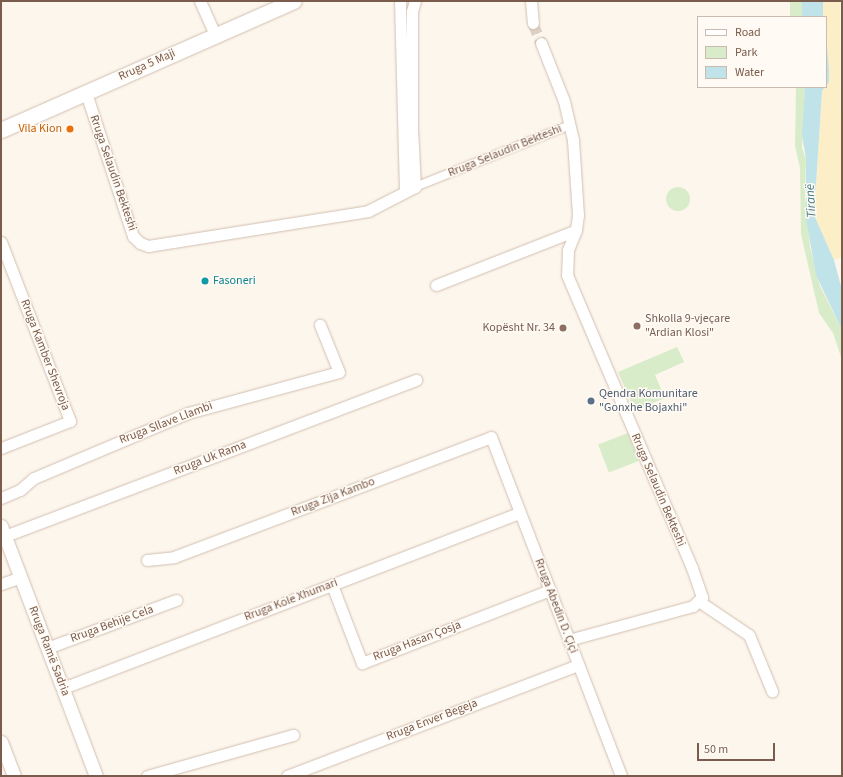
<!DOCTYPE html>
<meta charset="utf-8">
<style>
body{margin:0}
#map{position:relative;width:843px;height:777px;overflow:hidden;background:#fdf6ec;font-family:"Source Sans 3",sans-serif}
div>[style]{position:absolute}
.green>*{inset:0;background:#d8ecc9;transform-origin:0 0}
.round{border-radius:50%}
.sand>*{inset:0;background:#fcefc7}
.water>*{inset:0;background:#bfe3e8;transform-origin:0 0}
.minor-tunnel>*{height:11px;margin-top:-5.5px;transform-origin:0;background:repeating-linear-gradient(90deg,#dcd0c4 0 11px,transparent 0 16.5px)}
.roads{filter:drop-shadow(0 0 1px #d1beb0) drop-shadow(0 0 1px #d1beb0)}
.pedestrian>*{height:8px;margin:-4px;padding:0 4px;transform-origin:4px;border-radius:4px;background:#fff}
.minor>*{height:11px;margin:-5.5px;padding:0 5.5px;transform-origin:5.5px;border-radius:5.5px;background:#fff}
.tertiary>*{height:13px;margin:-6.5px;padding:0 6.5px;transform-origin:6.5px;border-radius:6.5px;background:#fff}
.secondary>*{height:15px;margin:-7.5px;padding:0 7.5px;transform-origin:7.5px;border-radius:7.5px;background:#fff}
.dots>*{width:11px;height:11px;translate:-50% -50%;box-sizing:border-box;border:2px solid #fffaf3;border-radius:50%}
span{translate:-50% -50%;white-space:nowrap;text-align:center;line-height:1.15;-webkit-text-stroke:3px #fffaf3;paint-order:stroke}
.street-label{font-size:12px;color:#7a5c4d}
.food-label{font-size:12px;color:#c56008}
.right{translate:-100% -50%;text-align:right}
.culture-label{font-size:12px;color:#0d838f}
.left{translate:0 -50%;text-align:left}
.education-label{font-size:12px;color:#785e54}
.service-label{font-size:12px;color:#4e5e75}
.water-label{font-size:13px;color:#437c86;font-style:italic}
.frame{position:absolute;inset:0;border:2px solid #7a5c4d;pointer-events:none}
.legend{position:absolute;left:697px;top:16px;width:130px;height:72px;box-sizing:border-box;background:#fffaf3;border:1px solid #cabbb1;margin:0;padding:5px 7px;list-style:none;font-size:12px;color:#7a5c4d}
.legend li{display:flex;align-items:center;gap:8px;height:20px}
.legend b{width:20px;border:1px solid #cabbb1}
.scale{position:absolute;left:697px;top:743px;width:78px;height:18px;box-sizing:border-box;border:2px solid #7a5c4d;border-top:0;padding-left:5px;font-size:12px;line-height:14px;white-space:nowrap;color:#7a5c4d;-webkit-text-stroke:3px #fffaf3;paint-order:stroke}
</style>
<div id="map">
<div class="green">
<i style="left:790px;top:1px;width:12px;height:16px"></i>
<i style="clip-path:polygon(796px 87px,805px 87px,802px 148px,806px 159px,805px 196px,810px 247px,820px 286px,842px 330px,842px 360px,833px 333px,819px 313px,801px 234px,800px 168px,795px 146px)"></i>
<i class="round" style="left:666px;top:187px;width:24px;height:24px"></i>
<i style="clip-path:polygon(677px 347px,684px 362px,655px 375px,665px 398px,635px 411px,618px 372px)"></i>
<i style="left:628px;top:433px;width:30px;height:32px;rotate:69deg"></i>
</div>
<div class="sand">
<i style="clip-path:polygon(823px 1px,840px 1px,842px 257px,834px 260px,814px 215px,822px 91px,829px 82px,826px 17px,823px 17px)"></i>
</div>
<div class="water">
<i style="left:802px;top:1px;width:21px;height:16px"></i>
<i style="clip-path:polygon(826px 34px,829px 69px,829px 82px,826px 86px)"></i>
<i style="clip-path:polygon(805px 87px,825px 87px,822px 91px,814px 215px,834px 260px,842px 290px,842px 330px,816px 275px,806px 219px,806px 159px,802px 135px)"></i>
</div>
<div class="minor-tunnel">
<i style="left:533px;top:23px;width:22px;rotate:68deg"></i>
</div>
<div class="roads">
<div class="pedestrian">
<i style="left:415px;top:187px;width:167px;rotate:-21.8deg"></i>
</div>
<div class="minor">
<i style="left:200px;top:1px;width:37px;rotate:66deg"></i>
<i style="left:400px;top:1px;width:190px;rotate:88.5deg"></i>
<i style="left:531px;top:1px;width:22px;rotate:85deg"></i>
<i style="left:541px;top:43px;width:62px;rotate:68.4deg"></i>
<i style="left:564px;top:101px;width:40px;rotate:77deg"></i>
<i style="left:573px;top:140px;width:75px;rotate:86.2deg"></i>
<i style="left:578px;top:215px;width:15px;rotate:98deg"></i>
<i style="left:576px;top:230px;width:22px;rotate:112deg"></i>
<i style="left:568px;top:250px;width:25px;rotate:92deg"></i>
<i style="left:567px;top:275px;width:319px;rotate:66.9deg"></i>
<i style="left:692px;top:568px;width:31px;rotate:71deg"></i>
<i style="left:702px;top:597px;width:13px;rotate:135deg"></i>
<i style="left:693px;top:606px;width:129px;rotate:164.7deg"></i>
<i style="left:86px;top:93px;width:151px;rotate:71.8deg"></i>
<i style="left:133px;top:236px;width:10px;rotate:45deg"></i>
<i style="left:140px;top:243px;width:9px;rotate:21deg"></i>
<i style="left:148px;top:246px;width:223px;rotate:-9deg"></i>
<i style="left:368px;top:211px;width:53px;rotate:-27.1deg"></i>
<i style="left:415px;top:187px;width:59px;rotate:-92.9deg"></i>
<i style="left:412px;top:128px;width:117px;rotate:-90deg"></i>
<i style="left:412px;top:11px;width:10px;rotate:-73deg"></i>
<i style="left:1px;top:242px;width:192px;rotate:68.9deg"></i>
<i style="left:70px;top:421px;width:74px;rotate:158.6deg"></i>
<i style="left:436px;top:285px;width:150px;rotate:-21.4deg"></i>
<i style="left:1px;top:498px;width:21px;rotate:-23deg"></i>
<i style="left:20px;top:490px;width:18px;rotate:-41deg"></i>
<i style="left:34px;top:478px;width:167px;rotate:-22.9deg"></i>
<i style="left:188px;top:413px;width:156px;rotate:-15.2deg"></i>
<i style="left:339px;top:372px;width:51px;rotate:-112deg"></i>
<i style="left:5px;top:536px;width:440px;rotate:-20.8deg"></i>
<i style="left:147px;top:560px;width:27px;rotate:-6deg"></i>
<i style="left:174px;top:557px;width:339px;rotate:-20.7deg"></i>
<i style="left:491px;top:437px;width:363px;rotate:69deg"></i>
<i style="left:1px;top:584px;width:21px;rotate:-19deg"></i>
<i style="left:332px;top:585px;width:84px;rotate:69deg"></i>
<i style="left:362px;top:663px;width:202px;rotate:-21.2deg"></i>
<i style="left:700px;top:602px;width:59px;rotate:34deg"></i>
<i style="left:749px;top:635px;width:61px;rotate:67.7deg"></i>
<i style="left:47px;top:648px;width:138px;rotate:-20.4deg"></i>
<i style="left:63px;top:688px;width:489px;rotate:-21deg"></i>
<i style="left:147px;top:776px;width:152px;rotate:-15.7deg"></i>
<i style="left:287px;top:776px;width:311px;rotate:-20.9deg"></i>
</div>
<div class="tertiary">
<i style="left:1px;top:526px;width:267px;rotate:69.2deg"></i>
<i style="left:1px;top:742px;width:36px;rotate:69deg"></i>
</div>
<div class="secondary">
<i style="left:1px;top:130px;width:320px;rotate:-23.8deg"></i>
</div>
</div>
<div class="dots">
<i style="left:70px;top:129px;background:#e8710a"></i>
<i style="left:205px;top:281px;background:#0f9aa8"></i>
<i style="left:637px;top:326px;background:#8d6e63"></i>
<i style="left:563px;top:328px;background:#8d6e63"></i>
<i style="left:591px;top:401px;background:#5c6f8a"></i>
</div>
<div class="street-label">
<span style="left:147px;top:65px;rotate:-24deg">Rruga 5 Maji</span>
<span style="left:505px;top:151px;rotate:-22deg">Rruga Selaudin Bekteshi</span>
<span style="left:113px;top:173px;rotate:71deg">Rruga Selaudin Bekteshi</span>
<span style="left:45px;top:355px;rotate:69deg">Rruga Kamber Shevroja</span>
<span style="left:166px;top:423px;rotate:-21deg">Rruga Sllave Llambi</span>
<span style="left:210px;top:458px;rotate:-21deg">Rruga Uk Rama</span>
<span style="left:658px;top:490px;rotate:67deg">Rruga Selaudin Bekteshi</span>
<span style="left:333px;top:497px;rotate:-21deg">Rruga Zija Kambo</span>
<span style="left:291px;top:600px;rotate:-21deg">Rruga Kole Xhumari</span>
<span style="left:556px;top:606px;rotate:69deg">Rruga Abedin D. Çiçi</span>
<span style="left:112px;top:624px;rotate:-20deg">Rruga Behije Cela</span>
<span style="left:417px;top:641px;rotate:-21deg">Rruga Hasan Çosja</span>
<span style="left:49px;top:651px;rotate:69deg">Rruga Ramë Sadria</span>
<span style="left:432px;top:720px;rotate:-21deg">Rruga Enver Begeja</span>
</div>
<div class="food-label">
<span class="right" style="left:62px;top:129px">Vila Kion</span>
</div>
<div class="culture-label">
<span class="left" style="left:213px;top:281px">Fasoneri</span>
</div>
<div class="education-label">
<span class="left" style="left:645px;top:326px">Shkolla 9-vjeçare<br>"Ardian Klosi"</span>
<span class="right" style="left:555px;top:328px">Kopësht Nr. 34</span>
</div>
<div class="service-label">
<span class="left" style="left:599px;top:401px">Qendra Komunitare<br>"Gonxhe Bojaxhi"</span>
</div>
<div class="water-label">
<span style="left:811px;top:201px;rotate:-93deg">Tiranë</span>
</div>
<div class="frame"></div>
<ul class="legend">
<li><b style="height:5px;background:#fff"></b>Road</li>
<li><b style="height:11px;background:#d8ecc9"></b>Park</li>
<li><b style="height:11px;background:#bfe3e8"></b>Water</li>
</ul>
<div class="scale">50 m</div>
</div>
